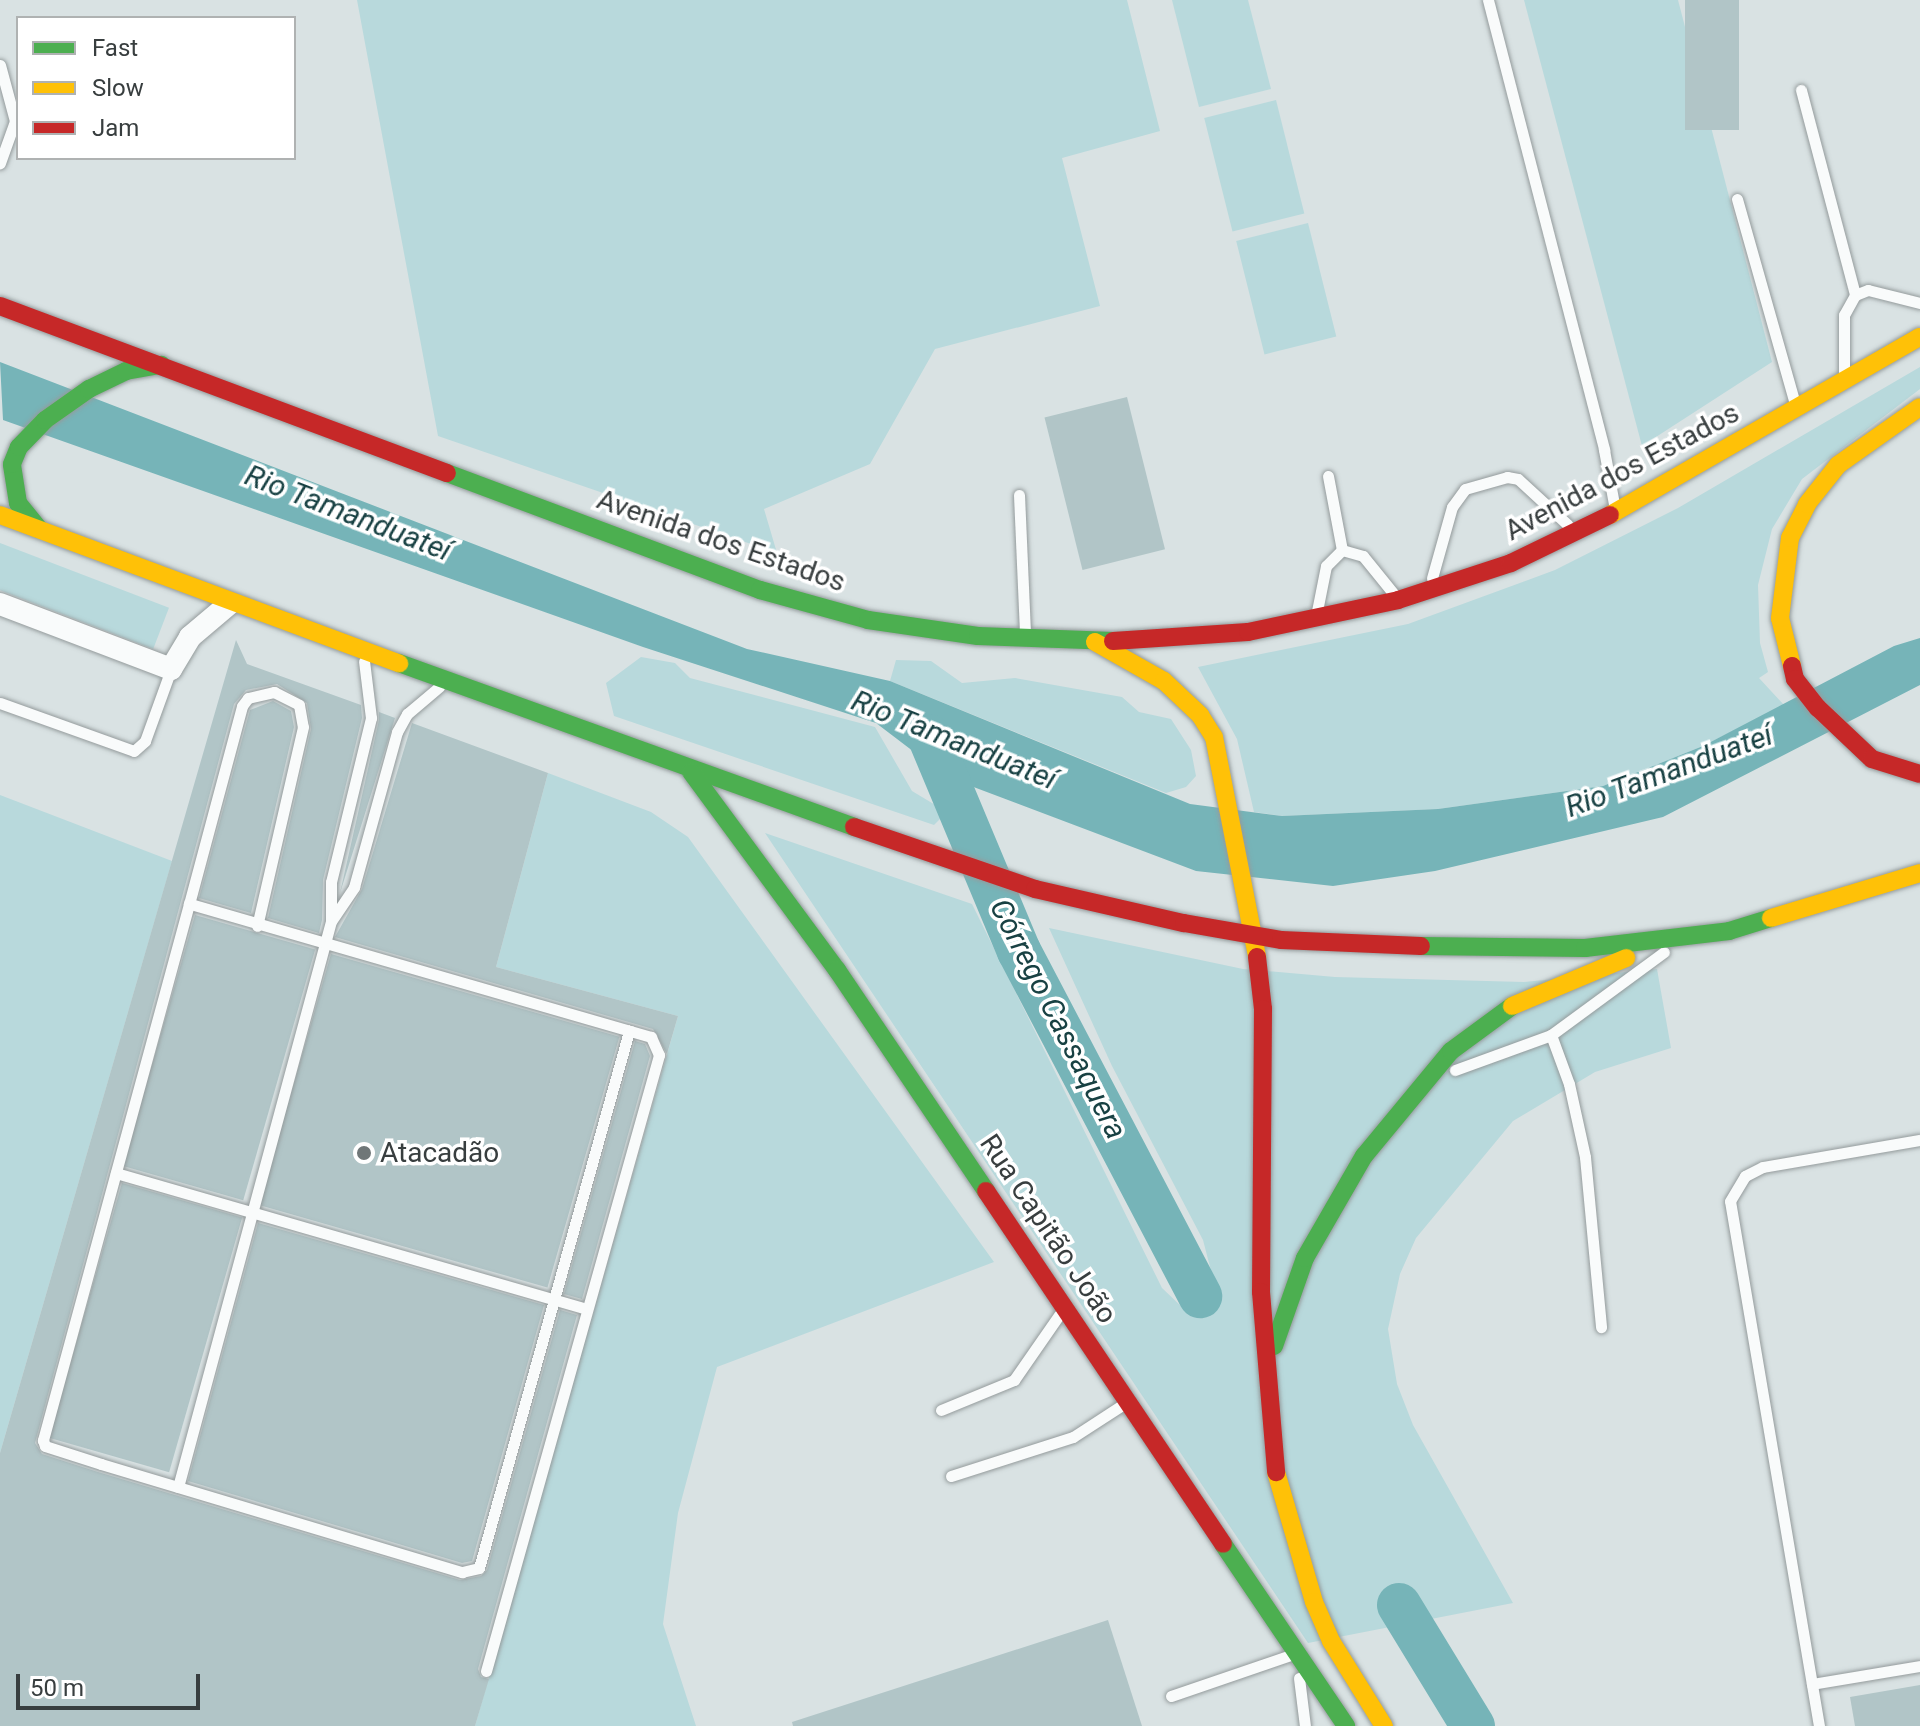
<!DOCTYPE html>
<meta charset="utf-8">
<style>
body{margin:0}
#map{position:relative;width:1920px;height:1726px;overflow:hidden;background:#d9e2e3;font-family:Roboto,sans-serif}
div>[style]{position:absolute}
.green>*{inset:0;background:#b8d9dc;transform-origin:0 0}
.water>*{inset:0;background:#76b4b8}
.river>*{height:44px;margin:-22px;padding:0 22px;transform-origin:22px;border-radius:22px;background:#76b4b8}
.building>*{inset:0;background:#b1c5c7;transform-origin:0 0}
.roads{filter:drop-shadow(0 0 2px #949b9c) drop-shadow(0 0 2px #949b9c)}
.lane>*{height:11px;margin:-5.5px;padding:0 5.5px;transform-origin:5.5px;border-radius:5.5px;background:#f9fbfb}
.street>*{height:22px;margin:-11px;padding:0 11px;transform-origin:11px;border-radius:11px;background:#f9fbfb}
.fast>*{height:18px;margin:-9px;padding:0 9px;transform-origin:9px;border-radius:9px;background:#4caf50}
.slow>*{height:18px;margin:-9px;padding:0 9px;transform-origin:9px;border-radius:9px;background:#ffc107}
.jam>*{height:18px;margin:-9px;padding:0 9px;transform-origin:9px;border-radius:9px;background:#c62828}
.dots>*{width:22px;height:22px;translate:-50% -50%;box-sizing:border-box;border:4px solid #fff;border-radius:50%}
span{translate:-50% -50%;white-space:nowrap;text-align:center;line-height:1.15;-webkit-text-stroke:7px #fff;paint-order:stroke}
.street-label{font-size:28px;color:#383e3f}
.poi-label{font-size:28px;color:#383e3f}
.left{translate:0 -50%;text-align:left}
.water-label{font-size:30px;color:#184143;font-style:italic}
.legend{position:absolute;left:16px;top:16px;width:280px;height:144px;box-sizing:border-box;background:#fff;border:2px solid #afb2b2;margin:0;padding:10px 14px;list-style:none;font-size:24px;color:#383e3f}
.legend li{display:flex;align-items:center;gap:16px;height:40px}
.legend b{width:40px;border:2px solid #afb2b2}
.scale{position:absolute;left:16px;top:1674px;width:184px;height:36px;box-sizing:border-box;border:4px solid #383e3f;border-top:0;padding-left:10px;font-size:24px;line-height:28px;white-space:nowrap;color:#383e3f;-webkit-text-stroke:6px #fff;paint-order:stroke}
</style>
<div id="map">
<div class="green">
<i style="clip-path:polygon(357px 0,1127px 0,1160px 131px,1062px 158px,1100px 306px,935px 349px,870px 464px,764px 509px,777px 553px,438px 436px)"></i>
<i style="clip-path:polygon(1172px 0,1248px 0,1271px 89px,1199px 107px)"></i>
<i style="clip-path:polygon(1524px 0,1678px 0,1772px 362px,1642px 446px)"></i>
<i style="left:1276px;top:100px;width:117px;height:74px;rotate:76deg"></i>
<i style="left:1308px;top:223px;width:117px;height:74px;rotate:76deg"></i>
<i style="clip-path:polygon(1920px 367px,1920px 389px,1802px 479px,1772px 529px,1758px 585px,1760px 643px,1768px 672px,1759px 678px,1784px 705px,1703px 746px,1603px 786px,1438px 809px,1282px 816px,1254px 812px,1237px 739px,1198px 667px,1408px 624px,1555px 570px,1678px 508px)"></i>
<i style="left:0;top:543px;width:181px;height:44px;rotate:21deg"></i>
<i style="clip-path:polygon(641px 657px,675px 663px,690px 678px,875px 727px,912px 791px,937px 806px,942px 817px,934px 825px,614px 716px,606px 683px)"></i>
<i style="clip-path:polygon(896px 660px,931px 661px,962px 683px,1015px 678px,1122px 697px,1139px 712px,1171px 719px,1191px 750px,1196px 776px,1186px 787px,1166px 793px,890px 681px)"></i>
<i style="clip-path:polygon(548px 773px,651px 812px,688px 837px,994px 1262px,717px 1367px,678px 1513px,663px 1624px,696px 1726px,475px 1726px,678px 1016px,496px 967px)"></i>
<i style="clip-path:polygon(0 795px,172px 861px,0 1453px)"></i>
<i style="clip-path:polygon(765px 833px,972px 904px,1162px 1288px,1182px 1307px,1215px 1286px,1203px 1240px,1112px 1066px,1049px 928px,1243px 969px,1335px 977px,1524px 982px,1657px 969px,1671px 1048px,1595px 1072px,1513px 1121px,1416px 1238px,1400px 1274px,1388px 1329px,1397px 1384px,1413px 1425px,1513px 1603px,1308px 1643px)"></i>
</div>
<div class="water">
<i style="clip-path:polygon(0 362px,747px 649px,890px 681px,1190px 804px,1282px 816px,1438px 809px,1603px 786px,1703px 746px,1894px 646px,1920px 638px,1920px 685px,1663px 817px,1435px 871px,1333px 886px,1196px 871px,947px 777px,876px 723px,643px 647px,3px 420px)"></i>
</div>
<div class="river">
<i style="left:929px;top:736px;width:233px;rotate:67.3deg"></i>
<i style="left:1019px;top:951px;width:390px;rotate:62.3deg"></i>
<i style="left:1399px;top:1605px;width:142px;rotate:58.6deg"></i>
</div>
<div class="building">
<i style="left:1685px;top:0;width:54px;height:130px"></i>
<i style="left:1127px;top:397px;width:157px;height:85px;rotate:76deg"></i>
<i style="clip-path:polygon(236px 640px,247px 664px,361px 705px,362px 718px,323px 880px,322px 920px,319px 933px,268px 918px,311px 729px,307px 703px,277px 684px,246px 690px,234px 704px,35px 1443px,42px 1454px,98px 1472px,460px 1580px,481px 1576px,487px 1570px,560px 1310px,577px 1315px,478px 1669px,481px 1677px,489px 1679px,475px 1726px,0 1726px,0 1453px)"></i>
<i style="clip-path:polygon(273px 701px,291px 711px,294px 727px,251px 913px,199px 898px,250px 710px)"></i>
<i style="clip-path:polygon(379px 712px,395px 718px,340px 893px,379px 720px)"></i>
<i style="clip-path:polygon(412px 723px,548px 773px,496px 967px,678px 1016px,667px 1054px,653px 1029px,335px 937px,362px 889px)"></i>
<i style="left:195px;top:915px;width:125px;height:261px;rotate:16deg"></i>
<i style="left:331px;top:954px;width:300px;height:261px;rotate:16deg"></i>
<i style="clip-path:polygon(635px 1041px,645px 1044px,650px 1056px,582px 1299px,564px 1294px)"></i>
<i style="left:122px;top:1183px;width:125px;height:265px;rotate:16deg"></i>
<i style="clip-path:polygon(258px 1223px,544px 1305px,472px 1561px,462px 1563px,188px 1481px)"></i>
<i style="clip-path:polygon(1108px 1620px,1142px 1726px,793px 1726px,792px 1722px)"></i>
<i style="clip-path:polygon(1920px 1685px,1920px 1726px,1855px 1726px,1850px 1697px)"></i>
</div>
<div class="roads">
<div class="lane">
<i style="left:1488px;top:0;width:465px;rotate:75.5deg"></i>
<i style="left:1604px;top:450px;width:55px;rotate:79.5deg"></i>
<i style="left:0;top:65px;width:58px;rotate:75deg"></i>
<i style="left:15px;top:121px;width:45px;rotate:109.7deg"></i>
<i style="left:1801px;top:90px;width:212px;rotate:75.2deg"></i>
<i style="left:1737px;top:199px;width:210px;rotate:74.2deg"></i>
<i style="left:1844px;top:371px;width:56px;rotate:-90deg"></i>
<i style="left:1844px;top:315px;width:23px;rotate:-61deg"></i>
<i style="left:1855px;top:295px;width:14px;rotate:-21deg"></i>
<i style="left:1868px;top:290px;width:54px;rotate:14deg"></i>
<i style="left:1328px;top:476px;width:75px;rotate:79.3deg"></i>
<i style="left:1019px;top:495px;width:135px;rotate:87.5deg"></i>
<i style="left:1432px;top:578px;width:74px;rotate:-74.3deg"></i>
<i style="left:1452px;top:507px;width:22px;rotate:-54deg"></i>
<i style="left:1465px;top:489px;width:44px;rotate:-15.9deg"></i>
<i style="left:1507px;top:477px;width:11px;rotate:10deg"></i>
<i style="left:1518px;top:479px;width:67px;rotate:42.6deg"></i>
<i style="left:1317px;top:611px;width:46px;rotate:-78.7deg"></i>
<i style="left:1326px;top:566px;width:23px;rotate:-45deg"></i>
<i style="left:1342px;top:550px;width:22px;rotate:16deg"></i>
<i style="left:1363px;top:556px;width:48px;rotate:51deg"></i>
<i style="left:0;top:703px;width:142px;rotate:19.7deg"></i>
<i style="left:134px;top:751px;width:15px;rotate:-42deg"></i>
<i style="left:145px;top:741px;width:77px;rotate:-70.1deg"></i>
<i style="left:189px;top:904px;width:205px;rotate:-75deg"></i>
<i style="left:242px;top:706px;width:10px;rotate:-53deg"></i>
<i style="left:248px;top:698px;width:27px;rotate:-13deg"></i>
<i style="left:274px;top:692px;width:28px;rotate:27deg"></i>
<i style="left:299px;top:705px;width:22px;rotate:80deg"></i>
<i style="left:303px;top:727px;width:204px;rotate:103deg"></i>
<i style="left:332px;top:920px;width:40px;rotate:-56deg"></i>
<i style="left:354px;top:887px;width:161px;rotate:-74.5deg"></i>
<i style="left:397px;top:732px;width:21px;rotate:-61deg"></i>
<i style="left:407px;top:714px;width:42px;rotate:-40.2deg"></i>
<i style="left:1551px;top:1035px;width:52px;rotate:69.8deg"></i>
<i style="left:1569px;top:1084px;width:75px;rotate:77.6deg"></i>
<i style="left:1585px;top:1157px;width:171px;rotate:84.6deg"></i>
<i style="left:1455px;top:1070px;width:102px;rotate:-20deg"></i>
<i style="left:1551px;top:1035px;width:140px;rotate:-36.3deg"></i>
<i style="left:116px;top:1173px;width:490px;rotate:16.1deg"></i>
<i style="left:941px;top:1410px;width:79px;rotate:-22.3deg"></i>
<i style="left:1014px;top:1380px;width:79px;rotate:-55.3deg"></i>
<i style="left:951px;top:1476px;width:128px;rotate:-17.7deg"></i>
<i style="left:1073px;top:1437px;width:59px;rotate:-33.1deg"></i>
<i style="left:178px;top:1487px;width:586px;rotate:-74.87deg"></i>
<i style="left:331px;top:921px;width:39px;rotate:-90deg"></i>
<i style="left:331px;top:882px;width:169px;rotate:-76.3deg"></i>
<i style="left:371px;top:718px;width:57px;rotate:-97deg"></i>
<i style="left:486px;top:1671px;width:640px;rotate:-74.31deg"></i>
<i style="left:659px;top:1055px;width:20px;rotate:-114deg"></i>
<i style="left:651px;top:1037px;width:481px;rotate:-163.9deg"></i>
<i style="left:189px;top:904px;width:556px;rotate:105.24deg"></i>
<i style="left:43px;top:1440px;width:6px;rotate:72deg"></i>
<i style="left:45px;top:1446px;width:59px;rotate:17.8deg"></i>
<i style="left:101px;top:1464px;width:377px;rotate:16.7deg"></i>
<i style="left:462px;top:1572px;width:17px;rotate:-13deg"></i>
<i style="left:479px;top:1568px;width:558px;rotate:-74.39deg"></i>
<i style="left:1299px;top:1678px;width:48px;rotate:82.9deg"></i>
<i style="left:1812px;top:1684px;width:109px;rotate:-9.5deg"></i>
<i style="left:1171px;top:1696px;width:127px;rotate:-18.9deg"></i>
<i style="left:1819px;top:1726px;width:532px;rotate:-99.62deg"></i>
<i style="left:1730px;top:1201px;width:29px;rotate:-59deg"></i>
<i style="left:1745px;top:1176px;width:20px;rotate:-27deg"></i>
<i style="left:1763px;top:1167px;width:159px;rotate:-9.8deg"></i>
</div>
<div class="street">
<i style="left:0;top:604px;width:183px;rotate:20.8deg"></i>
<i style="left:171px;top:669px;width:37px;rotate:-59deg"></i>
<i style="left:190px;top:637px;width:51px;rotate:-40.2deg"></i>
</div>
<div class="fast">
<i style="left:447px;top:473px;width:334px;rotate:20.5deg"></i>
<i style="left:760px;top:590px;width:112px;rotate:15.5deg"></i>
<i style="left:868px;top:620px;width:111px;rotate:8.3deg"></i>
<i style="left:978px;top:636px;width:135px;rotate:2.1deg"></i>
<i style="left:39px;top:529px;width:33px;rotate:-129deg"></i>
<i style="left:18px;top:503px;width:39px;rotate:-99deg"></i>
<i style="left:12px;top:464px;width:18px;rotate:-68deg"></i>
<i style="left:19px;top:447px;width:37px;rotate:-46deg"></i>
<i style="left:45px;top:420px;width:54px;rotate:-35.2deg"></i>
<i style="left:89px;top:389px;width:41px;rotate:-25.9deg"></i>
<i style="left:126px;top:371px;width:36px;rotate:-10deg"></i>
<i style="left:399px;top:663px;width:484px;rotate:19.8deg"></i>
<i style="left:691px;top:772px;width:246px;rotate:53.6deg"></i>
<i style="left:837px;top:970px;width:267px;rotate:56deg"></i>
<i style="left:1421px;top:946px;width:164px;rotate:0.7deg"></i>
<i style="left:1585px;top:948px;width:145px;rotate:-6.7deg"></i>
<i style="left:1729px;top:931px;width:44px;rotate:-17.2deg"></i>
<i style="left:1274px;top:1346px;width:93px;rotate:-70.6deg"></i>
<i style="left:1305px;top:1258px;width:118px;rotate:-60deg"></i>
<i style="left:1364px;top:1156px;width:136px;rotate:-50.4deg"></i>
<i style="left:1451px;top:1051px;width:76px;rotate:-36.4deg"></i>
<i style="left:1223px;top:1544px;width:220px;rotate:55.9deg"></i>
</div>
<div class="slow">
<i style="left:0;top:515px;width:426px;rotate:20.4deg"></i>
<i style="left:1610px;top:515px;width:357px;rotate:-29.9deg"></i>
<i style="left:1095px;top:642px;width:79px;rotate:29.5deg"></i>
<i style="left:1164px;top:681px;width:50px;rotate:43.4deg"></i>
<i style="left:1200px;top:715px;width:26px;rotate:58deg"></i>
<i style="left:1214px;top:737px;width:224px;rotate:78.9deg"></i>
<i style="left:1792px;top:666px;width:49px;rotate:-104deg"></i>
<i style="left:1780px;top:618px;width:81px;rotate:-82.9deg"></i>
<i style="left:1790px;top:538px;width:38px;rotate:-63deg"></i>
<i style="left:1807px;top:504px;width:50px;rotate:-51.5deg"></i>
<i style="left:1838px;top:465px;width:100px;rotate:-35.3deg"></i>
<i style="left:1771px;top:918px;width:156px;rotate:-16.8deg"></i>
<i style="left:1512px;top:1006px;width:124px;rotate:-22.8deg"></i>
<i style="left:1276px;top:1472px;width:135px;rotate:73.7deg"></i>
<i style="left:1314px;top:1602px;width:43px;rotate:66.4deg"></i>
<i style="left:1331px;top:1641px;width:100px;rotate:58.1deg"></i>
</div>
<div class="jam">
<i style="left:0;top:306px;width:477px;rotate:20.5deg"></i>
<i style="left:1113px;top:641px;width:135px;rotate:-3.8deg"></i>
<i style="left:1248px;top:632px;width:153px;rotate:-12deg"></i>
<i style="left:1398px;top:600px;width:119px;rotate:-18.1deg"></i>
<i style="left:1511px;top:563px;width:110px;rotate:-25.9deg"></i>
<i style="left:1792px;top:666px;width:13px;rotate:77deg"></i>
<i style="left:1795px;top:679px;width:37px;rotate:52deg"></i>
<i style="left:1818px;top:708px;width:74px;rotate:43.4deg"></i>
<i style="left:1872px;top:759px;width:50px;rotate:17.4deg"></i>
<i style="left:854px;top:827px;width:191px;rotate:18.9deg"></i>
<i style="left:1035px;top:889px;width:153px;rotate:12.9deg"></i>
<i style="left:1184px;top:923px;width:98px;rotate:9.9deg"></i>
<i style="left:1281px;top:940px;width:140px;rotate:2.5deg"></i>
<i style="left:1257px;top:957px;width:52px;rotate:83.4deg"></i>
<i style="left:1263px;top:1009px;width:283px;rotate:90.4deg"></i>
<i style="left:1261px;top:1292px;width:181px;rotate:85.2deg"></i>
<i style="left:986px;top:1191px;width:425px;rotate:56.1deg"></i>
</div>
</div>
<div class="dots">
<i style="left:364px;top:1153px;background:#707778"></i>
</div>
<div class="street-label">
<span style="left:1622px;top:472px;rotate:-28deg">Avenida dos Estados</span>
<span style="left:721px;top:541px;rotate:19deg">Avenida dos Estados</span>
<span style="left:1048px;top:1229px;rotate:56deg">Rua Capitão João</span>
</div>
<div class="poi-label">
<span class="left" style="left:380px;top:1153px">Atacadão</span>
</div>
<div class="water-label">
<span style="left:348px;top:513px;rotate:21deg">Rio Tamanduateí</span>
<span style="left:954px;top:740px;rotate:22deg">Rio Tamanduateí</span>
<span style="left:1669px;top:771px;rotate:-20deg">Rio Tamanduateí</span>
<span style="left:1058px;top:1019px;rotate:63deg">Córrego Cassaquera</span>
</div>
<ul class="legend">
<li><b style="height:10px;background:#4caf50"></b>Fast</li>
<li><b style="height:10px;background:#ffc107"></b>Slow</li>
<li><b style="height:10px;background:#c62828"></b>Jam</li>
</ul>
<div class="scale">50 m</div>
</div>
